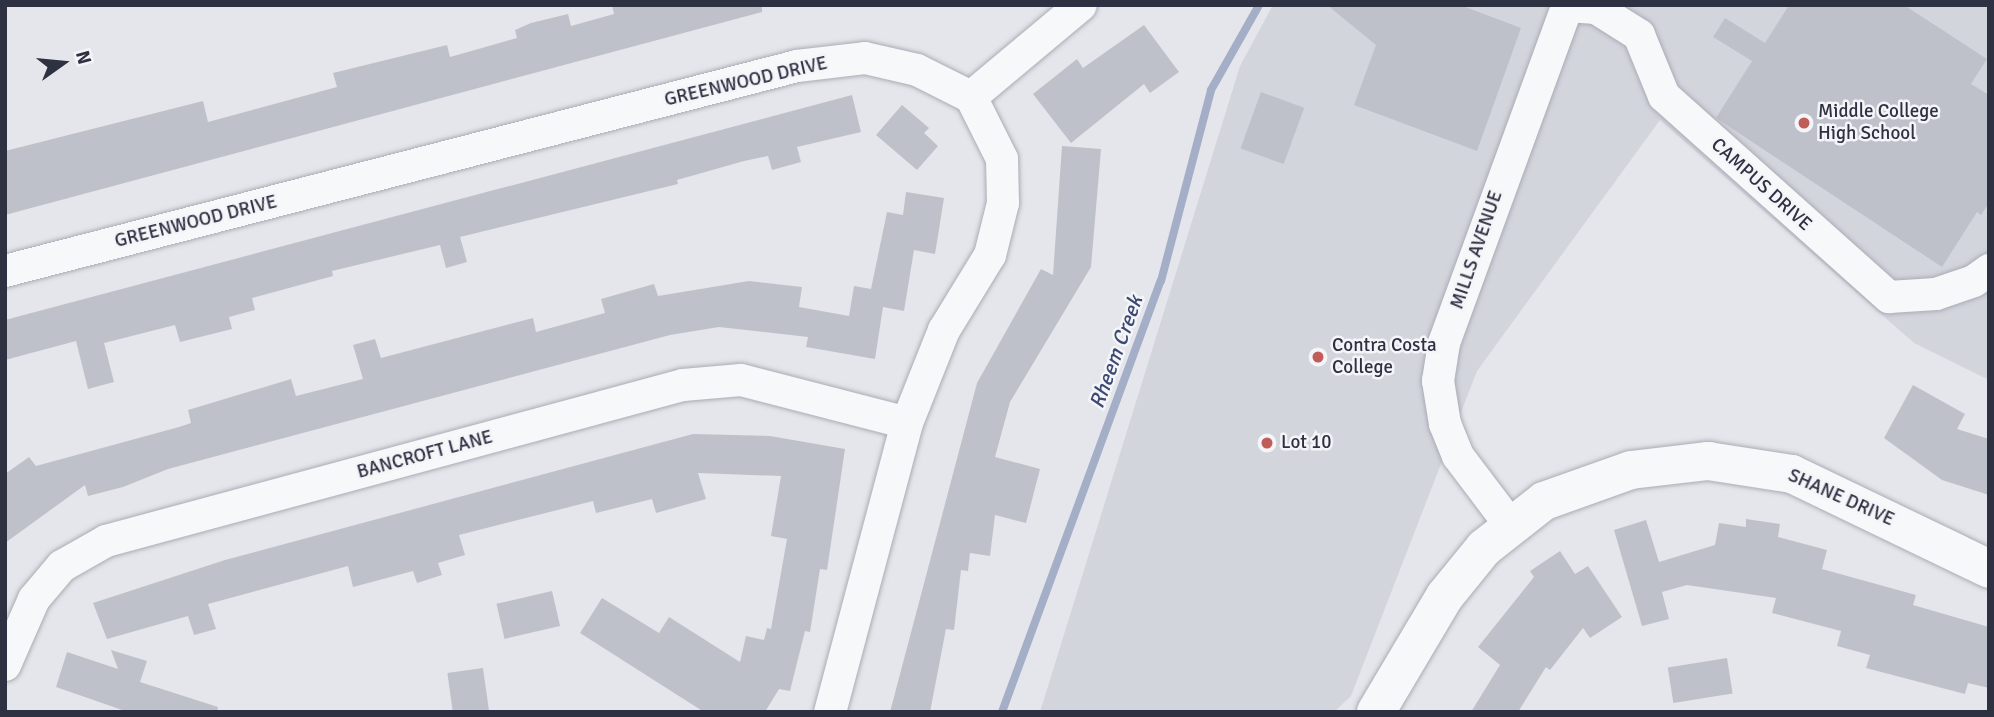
<!DOCTYPE html>
<style>
body{margin:0}
#map{position:relative;width:1994px;height:717px;overflow:hidden;background:#e5e6eb;font-family:Signika,sans-serif}
div>[style]{position:absolute}
.built>*{inset:0;background:#d3d5dd}
.stream>*{height:8px;margin:-4px;padding:0 4px;transform-origin:4px;border-radius:4px;background:#a4aec7}
.building>*{inset:0;background:#bfc1ca;transform-origin:0 0}
.roads{filter:drop-shadow(0 0 2px #aaacb5) drop-shadow(0 0 2px #aaacb5)}
.minor>*{height:32px;margin:-16px;padding:0 16px;transform-origin:16px;border-radius:16px;background:#f7f8fa}
.tertiary>*{height:38px;margin:-19px;padding:0 19px;transform-origin:19px;border-radius:19px;background:#f7f8fa}
.dots>*{width:19px;height:19px;translate:-50% -50%;box-sizing:border-box;border:4px solid #f4f5f8;border-radius:50%}
span{translate:-50% -50%;white-space:nowrap;text-align:center;line-height:1.15;-webkit-text-stroke:5px #f4f5f8;paint-order:stroke}
.street-label{font-size:19px;color:#2e3142}
.poi-label{font-size:19px;color:#2e3142}
.left{translate:0 -50%;text-align:left}
.water-label{font-size:21px;color:#3c4972;font-style:italic}
.frame{position:absolute;inset:0;border:7px solid #2e3142;pointer-events:none}
.north{position:absolute;left:28px;top:28px;width:70px;height:70px;-webkit-text-stroke:5px #f4f5f8;paint-order:stroke;rotate:75deg;font-size:19px;font-weight:700;line-height:28px;text-align:center;color:#2e3142}
.north::after{content:'';display:block;margin:auto;width:24px;height:32px;background:#2e3142;clip-path:polygon(50% 0,100% 100%,50% 72%,0 100%)}
</style>
<div id="map">
<div class="built">
<i style="clip-path:polygon(1273px 5px,1989px 5px,1989px 380px,1914px 343px,1660px 120px,1477px 371px,1351px 696px,1334px 712px,1040px 712px,1240px 66px)"></i>
</div>
<div class="stream">
<i style="left:1002px;top:712px;width:459px;rotate:-69.8deg"></i>
<i style="left:1161px;top:281px;width:197px;rotate:-75.3deg"></i>
<i style="left:1211px;top:90px;width:98px;rotate:-60.5deg"></i>
</div>
<div class="building">
<i style="clip-path:polygon(612px 5px,762px 5px,762px 12px,5px 215px,5px 151px,203px 101px,208px 122px,337px 87px,333px 73px,447px 45px,450px 57px,517px 38px,515px 30px,531px 23px,568px 14px,571px 26px,614px 14px)"></i>
<i style="clip-path:polygon(1327px 5px,1460px 5px,1521px 28px,1477px 151px,1354px 105px,1376px 45px)"></i>
<i style="clip-path:polygon(1789px 5px,1904px 5px,1987px 59px,1971px 84px,1989px 95px,1989px 203px,1981px 215px,1977px 212px,1942px 267px,1716px 118px,1752px 61px,1713px 37px,1725px 18px,1765px 43px)"></i>
<i style="clip-path:polygon(1144px 25px,1179px 72px,1150px 93px,1144px 84px,1071px 143px,1033px 94px,1077px 59px,1083px 68px)"></i>
<i style="left:1261px;top:92px;width:46px;height:60px;rotate:20deg"></i>
<i style="clip-path:polygon(852px 95px,861px 132px,797px 147px,801px 162px,772px 170px,768px 156px,744px 161px,677px 180px,678px 184px,460px 237px,467px 262px,446px 268px,440px 245px,332px 271px,333px 276px,252px 298px,255px 310px,229px 317px,232px 329px,180px 342px,175px 325px,104px 343px,114px 382px,88px 389px,76px 341px,5px 360px,5px 320px)"></i>
<i style="clip-path:polygon(902px 105px,929px 128px,924px 133px,938px 146px,917px 170px,876px 135px)"></i>
<i style="clip-path:polygon(1062px 146px,1101px 149px,1091px 267px,1010px 402px,995px 457px,1040px 469px,1026px 523px,995px 515px,990px 556px,970px 553px,968px 571px,961px 570px,954px 630px,946px 629px,930px 712px,890px 712px,977px 383px,1041px 269px,1053px 275px)"></i>
<i style="clip-path:polygon(906px 192px,944px 198px,935px 254px,914px 250px,904px 311px,883px 307px,875px 359px,806px 347px,808px 337px,719px 327px,670px 335px,168px 469px,123px 487px,88px 496px,85px 485px,5px 543px,5px 474px,29px 457px,36px 466px,179px 427px,191px 423px,188px 410px,291px 379px,296px 396px,363px 379px,353px 345px,375px 339px,381px 358px,533px 318px,536px 332px,605px 313px,601px 299px,654px 284px,658px 296px,749px 281px,802px 287px,799px 307px,849px 316px,854px 286px,871px 289px,887px 212px,903px 215px)"></i>
<i style="clip-path:polygon(1913px 385px,1965px 414px,1957px 429px,1989px 439px,1989px 495px,1942px 480px,1884px 438px)"></i>
<i style="clip-path:polygon(693px 434px,770px 436px,845px 449px,827px 570px,820px 569px,810px 632px,805px 631px,790px 691px,779px 689px,765px 712px,704px 712px,580px 633px,602px 598px,659px 633px,669px 617px,740px 662px,746px 636px,764px 640px,767px 628px,771px 629px,787px 539px,771px 536px,781px 476px,698px 473px,706px 499px,656px 513px,652px 499px,596px 513px,593px 501px,459px 535px,465px 555px,438px 563px,442px 575px,417px 583px,413px 571px,353px 587px,348px 566px,208px 604px,216px 629px,194px 635px,188px 616px,107px 639px,93px 603px,225px 560px)"></i>
<i style="clip-path:polygon(1746px 519px,1780px 524px,1778px 537px,1827px 550px,1822px 569px,1916px 595px,1913px 605px,1989px 627px,1989px 688px,1968px 683px,1965px 694px,1866px 668px,1870px 655px,1837px 646px,1841px 631px,1772px 613px,1776px 598px,1687px 585px,1662px 592px,1669px 619px,1642px 626px,1614px 530px,1646px 520px,1659px 562px,1715px 545px,1719px 523px,1746px 527px)"></i>
<i style="clip-path:polygon(1560px 551px,1575px 574px,1588px 566px,1622px 617px,1590px 638px,1583px 628px,1550px 670px,1546px 667px,1518px 712px,1471px 712px,1500px 665px,1478px 647px,1534px 577px,1530px 571px)"></i>
<i style="left:552px;top:591px;width:36px;height:57px;rotate:77deg"></i>
<i style="clip-path:polygon(111px 650px,147px 661px,140px 682px,218px 707px,217px 712px,128px 712px,56px 687px,67px 652px,118px 669px)"></i>
<i style="left:1727px;top:658px;width:36px;height:60px;rotate:81deg"></i>
<i style="left:483px;top:668px;width:44px;height:36px;rotate:82deg"></i>
</div>
<div class="roads">
<div class="minor">
<i style="left:1567px;top:6px;width:29px;rotate:4deg"></i>
<i style="left:1596px;top:8px;width:51px;rotate:32.1deg"></i>
<i style="left:1639px;top:35px;width:66px;rotate:67.7deg"></i>
<i style="left:1664px;top:96px;width:302px;rotate:41.8deg"></i>
<i style="left:1889px;top:297px;width:47px;rotate:-3.7deg"></i>
<i style="left:1936px;top:294px;width:40px;rotate:-18.9deg"></i>
<i style="left:1974px;top:281px;width:19px;rotate:-36deg"></i>
<i style="left:971px;top:97px;width:143px;rotate:-39.9deg"></i>
<i style="left:5px;top:271px;width:818px;rotate:-14.51deg"></i>
<i style="left:797px;top:66px;width:68px;rotate:-6.7deg"></i>
<i style="left:865px;top:58px;width:53px;rotate:13deg"></i>
<i style="left:917px;top:70px;width:60px;rotate:26.6deg"></i>
<i style="left:971px;top:97px;width:69px;rotate:63.4deg"></i>
<i style="left:1002px;top:159px;width:44px;rotate:88.7deg"></i>
<i style="left:1003px;top:203px;width:54px;rotate:104deg"></i>
<i style="left:990px;top:255px;width:88px;rotate:121.5deg"></i>
<i style="left:944px;top:330px;width:100px;rotate:111.7deg"></i>
<i style="left:907px;top:423px;width:299px;rotate:104.9deg"></i>
<i style="left:1511px;top:526px;width:88px;rotate:-127.1deg"></i>
<i style="left:1458px;top:456px;width:35px;rotate:-112deg"></i>
<i style="left:1445px;top:424px;width:44px;rotate:-99.2deg"></i>
<i style="left:1438px;top:381px;width:38px;rotate:-81deg"></i>
<i style="left:1444px;top:343px;width:359px;rotate:-69.9deg"></i>
<i style="left:5px;top:665px;width:72px;rotate:-66.3deg"></i>
<i style="left:34px;top:599px;width:43px;rotate:-49.7deg"></i>
<i style="left:62px;top:566px;width:51px;rotate:-29.6deg"></i>
<i style="left:106px;top:541px;width:598px;rotate:-15.13deg"></i>
<i style="left:683px;top:385px;width:58px;rotate:-4.9deg"></i>
<i style="left:741px;top:380px;width:171px;rotate:14.5deg"></i>
</div>
<div class="tertiary">
<i style="left:1376px;top:712px;width:135px;rotate:-59.3deg"></i>
<i style="left:1445px;top:596px;width:62px;rotate:-50.9deg"></i>
<i style="left:1484px;top:548px;width:76px;rotate:-38.1deg"></i>
<i style="left:1544px;top:501px;width:92px;rotate:-19.6deg"></i>
<i style="left:1631px;top:470px;width:78px;rotate:-6.7deg"></i>
<i style="left:1708px;top:461px;width:85px;rotate:8.8deg"></i>
<i style="left:1792px;top:474px;width:219px;rotate:25.7deg"></i>
</div>
</div>
<div class="dots">
<i style="left:1804px;top:123px;background:#c15d58"></i>
<i style="left:1318px;top:357px;background:#c15d58"></i>
<i style="left:1267px;top:443px;background:#c15d58"></i>
</div>
<div class="street-label">
<span style="left:746px;top:82px;rotate:-13deg">GREENWOOD DRIVE</span>
<span style="left:1761px;top:185px;rotate:42deg">CAMPUS DRIVE</span>
<span style="left:196px;top:222px;rotate:-14deg">GREENWOOD DRIVE</span>
<span style="left:1477px;top:250px;rotate:-71deg">MILLS AVENUE</span>
<span style="left:425px;top:455px;rotate:-15deg">BANCROFT LANE</span>
<span style="left:1841px;top:498px;rotate:24deg">SHANE DRIVE</span>
</div>
<div class="poi-label">
<span class="left" style="left:1818px;top:123px">Middle College<br>High School</span>
<span class="left" style="left:1332px;top:357px">Contra Costa<br>College</span>
<span class="left" style="left:1281px;top:443px">Lot 10</span>
</div>
<div class="water-label">
<span style="left:1116px;top:352px;rotate:-70deg">Rheem Creek</span>
</div>
<div class="frame"></div>
<div class="north">N</div>
</div>
